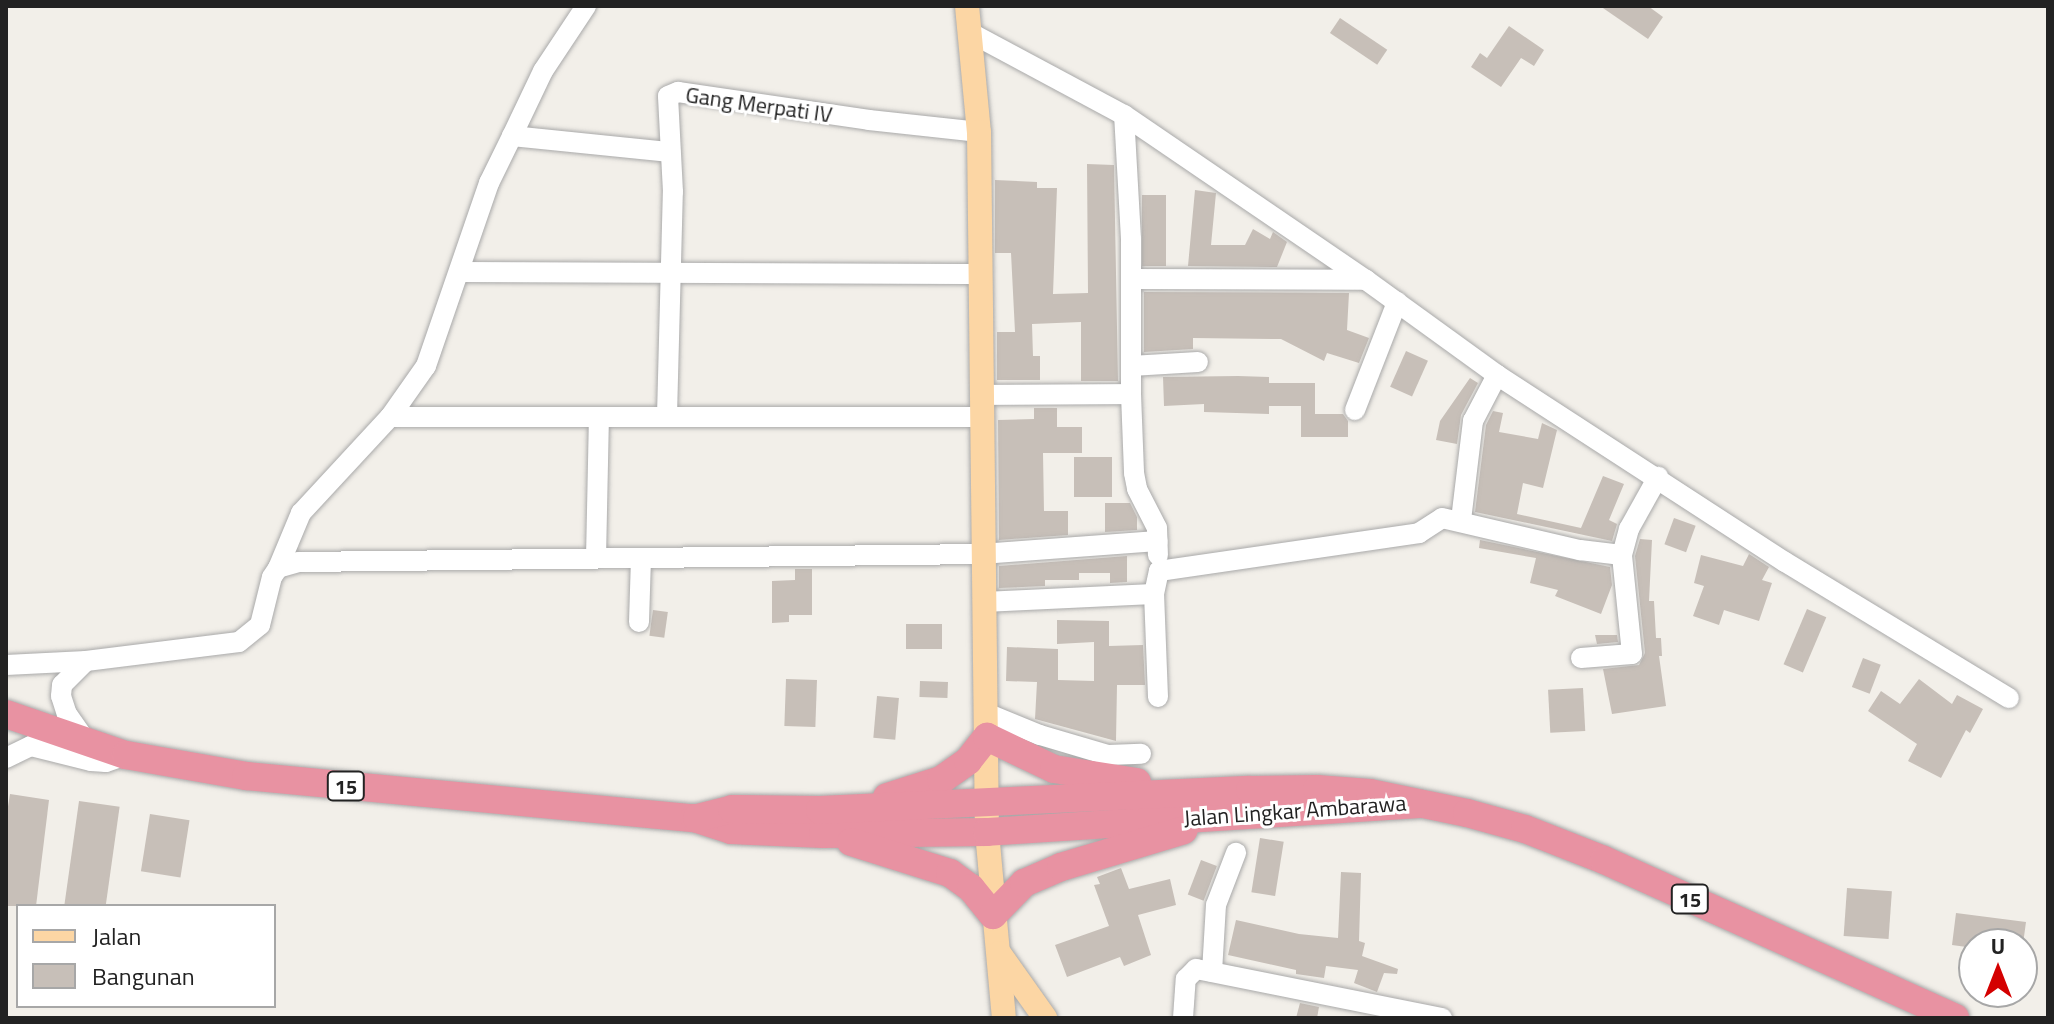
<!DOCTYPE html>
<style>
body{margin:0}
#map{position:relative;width:2054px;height:1024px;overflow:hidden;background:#f2efe9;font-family:"Titillium Web",sans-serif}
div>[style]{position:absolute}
.building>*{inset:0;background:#c7bfb8;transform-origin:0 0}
.roads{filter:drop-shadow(0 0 2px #a9a9a9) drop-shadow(0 0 2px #a9a9a9)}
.minor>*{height:20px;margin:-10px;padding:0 10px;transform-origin:10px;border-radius:10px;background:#fff}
.major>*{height:24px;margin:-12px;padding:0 12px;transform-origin:12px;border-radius:12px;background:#fcd6a4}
.highway>*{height:28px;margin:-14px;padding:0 14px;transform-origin:14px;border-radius:14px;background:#e892a2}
span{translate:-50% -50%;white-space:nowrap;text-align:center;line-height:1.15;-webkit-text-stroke:6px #fff;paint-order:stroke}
.shield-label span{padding:2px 6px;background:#fff;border:2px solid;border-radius:6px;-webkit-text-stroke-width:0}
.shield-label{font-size:20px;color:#222;font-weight:700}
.street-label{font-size:22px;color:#222}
.frame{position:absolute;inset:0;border:8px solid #222;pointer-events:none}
.legend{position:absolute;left:16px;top:904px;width:260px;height:104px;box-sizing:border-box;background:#fff;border:2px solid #a7a7a7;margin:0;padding:10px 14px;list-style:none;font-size:24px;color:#222}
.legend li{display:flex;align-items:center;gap:16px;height:40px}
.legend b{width:40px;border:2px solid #a7a7a7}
.north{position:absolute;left:1958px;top:928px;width:80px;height:80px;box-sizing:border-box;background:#fff;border:2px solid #a7a7a7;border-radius:50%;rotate:0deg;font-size:22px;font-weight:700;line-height:32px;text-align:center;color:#222}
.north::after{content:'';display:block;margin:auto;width:28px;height:36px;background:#d40000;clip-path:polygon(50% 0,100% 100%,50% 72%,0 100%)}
</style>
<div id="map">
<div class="building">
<i style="clip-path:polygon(1600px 6px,1648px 6px,1663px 17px,1648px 39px)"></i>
<i style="left:1340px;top:18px;width:57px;height:18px;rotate:34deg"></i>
<i style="clip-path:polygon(1509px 26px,1544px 50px,1534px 66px,1521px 58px,1501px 87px,1471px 67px,1480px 53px,1487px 58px)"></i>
<i style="clip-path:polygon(1087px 164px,1114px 165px,1118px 381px,1081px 381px,1081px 322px,1032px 324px,1033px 356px,1040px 356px,1040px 380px,997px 380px,997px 332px,1015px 332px,1011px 253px,995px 253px,995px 180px,1037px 182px,1037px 188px,1057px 188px,1053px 294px,1088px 293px)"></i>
<i style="clip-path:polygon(1195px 190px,1216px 193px,1211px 245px,1245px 245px,1253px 229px,1270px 239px,1273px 232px,1287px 242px,1277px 267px,1188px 266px)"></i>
<i style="left:1142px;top:195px;width:24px;height:71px"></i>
<i style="clip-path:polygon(1144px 292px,1349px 293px,1347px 330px,1369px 338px,1359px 363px,1327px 353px,1324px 361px,1281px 339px,1193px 338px,1193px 349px,1144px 352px)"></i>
<i style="left:1406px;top:351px;width:24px;height:39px;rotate:24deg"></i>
<i style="clip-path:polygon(1238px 376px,1269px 377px,1269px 383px,1315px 383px,1315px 414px,1343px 414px,1348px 421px,1348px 437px,1301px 437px,1301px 406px,1269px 406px,1269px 414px,1204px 412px,1204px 404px,1164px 406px,1163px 377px)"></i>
<i style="clip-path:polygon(1470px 378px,1478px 383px,1461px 415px,1457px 444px,1436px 440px,1440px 421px)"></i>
<i style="clip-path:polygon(1034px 408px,1057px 408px,1057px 427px,1082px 427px,1082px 453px,1043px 453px,1044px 511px,1068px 511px,1068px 535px,999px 540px,998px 420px,1034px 419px)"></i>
<i style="clip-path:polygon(1493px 411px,1503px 413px,1499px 432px,1538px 439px,1542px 423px,1557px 430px,1543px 488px,1523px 483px,1517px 514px,1581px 528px,1603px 476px,1624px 484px,1609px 520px,1617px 524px,1612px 541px,1475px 512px,1486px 425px)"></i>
<i style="left:1074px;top:457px;width:38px;height:40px"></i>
<i style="clip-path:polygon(1105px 503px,1130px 503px,1137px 517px,1137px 530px,1105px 532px)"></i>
<i style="left:1674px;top:518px;width:23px;height:28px;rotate:20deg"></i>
<i style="clip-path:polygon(1640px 539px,1652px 540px,1649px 601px,1654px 601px,1656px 638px,1661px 638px,1662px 656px,1659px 656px,1666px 706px,1612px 714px,1603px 669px,1639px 665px,1645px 653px,1635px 556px)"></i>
<i style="clip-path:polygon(1480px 540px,1610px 567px,1612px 585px,1601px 614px,1555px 596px,1558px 590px,1530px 583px,1536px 558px,1479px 548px)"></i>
<i style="clip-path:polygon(1749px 554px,1769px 567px,1762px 580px,1772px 583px,1759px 621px,1724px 610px,1719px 625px,1693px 616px,1704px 586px,1694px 583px,1701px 555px,1743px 566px)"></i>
<i style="clip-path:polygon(1127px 556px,1127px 582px,1110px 583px,1110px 573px,1079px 573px,1079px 580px,1045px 580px,1045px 586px,999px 588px,999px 566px)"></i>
<i style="clip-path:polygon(795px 569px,812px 569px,812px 615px,789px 615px,789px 622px,772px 623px,772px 581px,795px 580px)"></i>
<i style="left:1807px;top:609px;width:21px;height:60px;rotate:23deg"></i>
<i style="left:653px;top:610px;width:15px;height:26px;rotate:8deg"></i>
<i style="clip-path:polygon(1057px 620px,1109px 621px,1109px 646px,1143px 645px,1145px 685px,1117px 685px,1116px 741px,1035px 719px,1037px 682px,1006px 681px,1007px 647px,1058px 649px,1058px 680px,1094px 681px,1094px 642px,1057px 644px)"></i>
<i style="left:906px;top:624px;width:36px;height:25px"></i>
<i style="clip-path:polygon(1595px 635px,1617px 635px,1618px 642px,1597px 644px)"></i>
<i style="left:1863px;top:658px;width:19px;height:31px;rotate:21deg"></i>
<i style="left:786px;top:679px;width:31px;height:47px;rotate:2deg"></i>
<i style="clip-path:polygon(1919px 679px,1952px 704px,1957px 695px,1983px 709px,1970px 733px,1966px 730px,1941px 778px,1908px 761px,1917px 744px,1868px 711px,1881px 691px,1900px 704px)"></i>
<i style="left:920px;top:681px;width:28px;height:16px;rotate:2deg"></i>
<i style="left:1583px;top:688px;width:43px;height:35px;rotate:87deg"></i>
<i style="left:877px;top:696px;width:22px;height:42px;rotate:5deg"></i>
<i style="clip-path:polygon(10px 794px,49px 800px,36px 906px,6px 906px,6px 819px)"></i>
<i style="left:79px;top:801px;width:41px;height:106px;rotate:8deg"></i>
<i style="left:150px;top:814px;width:40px;height:58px;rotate:9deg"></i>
<i style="left:1260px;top:838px;width:24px;height:55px;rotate:9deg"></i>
<i style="left:1201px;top:860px;width:17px;height:37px;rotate:21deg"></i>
<i style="clip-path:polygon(1121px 868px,1129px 889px,1170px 879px,1176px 905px,1138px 915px,1151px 955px,1124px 966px,1120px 957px,1067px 977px,1055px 945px,1109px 926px,1094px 885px,1100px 884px,1097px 877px)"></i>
<i style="clip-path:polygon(1341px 872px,1361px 873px,1359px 941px,1365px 943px,1362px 956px,1398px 969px,1397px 974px,1384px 973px,1377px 992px,1354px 983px,1358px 970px,1326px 966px,1324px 978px,1296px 974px,1296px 970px,1228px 955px,1236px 920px,1299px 934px,1338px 938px)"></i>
<i style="left:1847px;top:888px;width:45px;height:48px;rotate:4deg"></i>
<i style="clip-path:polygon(1956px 913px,2026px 922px,2023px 944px,1974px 944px,1974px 948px,1952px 945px)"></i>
<i style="clip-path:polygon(1300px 1003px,1319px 1007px,1317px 1018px,1296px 1018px)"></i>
</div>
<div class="roads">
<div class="minor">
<i style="left:969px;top:32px;width:176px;rotate:28.2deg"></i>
<i style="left:1124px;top:115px;width:293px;rotate:34.3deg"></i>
<i style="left:1366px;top:280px;width:162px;rotate:35.9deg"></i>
<i style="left:1497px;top:375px;width:343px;rotate:33deg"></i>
<i style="left:1785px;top:562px;width:262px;rotate:31.3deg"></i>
<i style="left:512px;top:136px;width:159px;rotate:5.8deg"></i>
<i style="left:460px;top:272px;width:519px;rotate:0.22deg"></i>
<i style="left:1131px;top:279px;width:235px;rotate:0.2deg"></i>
<i style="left:1131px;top:366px;width:67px;rotate:-3.4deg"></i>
<i style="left:1131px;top:394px;width:79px;rotate:87.8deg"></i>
<i style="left:1134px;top:473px;width:16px;rotate:79deg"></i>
<i style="left:1137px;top:489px;width:44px;rotate:62.9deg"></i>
<i style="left:1157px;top:528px;width:27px;rotate:88deg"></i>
<i style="left:981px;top:395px;width:150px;rotate:-0.4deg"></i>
<i style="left:1131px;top:394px;width:155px;rotate:-90deg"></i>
<i style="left:1131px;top:239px;width:124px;rotate:-93.2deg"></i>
<i style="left:1355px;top:410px;width:116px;rotate:-68.7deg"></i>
<i style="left:667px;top:416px;width:224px;rotate:-88.5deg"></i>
<i style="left:673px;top:192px;width:96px;rotate:-93deg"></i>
<i style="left:668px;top:96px;width:11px;rotate:-22deg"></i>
<i style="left:678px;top:92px;width:193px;rotate:8.3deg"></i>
<i style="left:869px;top:120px;width:111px;rotate:6.2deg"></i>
<i style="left:390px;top:417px;width:62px;rotate:-54.8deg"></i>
<i style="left:426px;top:366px;width:194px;rotate:-71deg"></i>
<i style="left:489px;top:183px;width:52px;rotate:-63.9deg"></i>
<i style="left:512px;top:136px;width:72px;rotate:-64.5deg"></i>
<i style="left:543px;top:71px;width:78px;rotate:-56.5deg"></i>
<i style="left:1461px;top:520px;width:100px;rotate:-83.1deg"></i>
<i style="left:1473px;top:421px;width:52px;rotate:-62.4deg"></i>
<i style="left:596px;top:558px;width:141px;rotate:-88.8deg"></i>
<i style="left:278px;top:568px;width:60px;rotate:-67.3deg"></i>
<i style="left:301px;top:513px;width:131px;rotate:-47.2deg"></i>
<i style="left:390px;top:417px;width:591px"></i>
<i style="left:983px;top:602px;width:171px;rotate:-2.7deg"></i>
<i style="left:639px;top:622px;width:63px;rotate:-88.2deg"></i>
<i style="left:1581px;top:658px;width:51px;rotate:-4.5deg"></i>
<i style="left:1632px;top:654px;width:100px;rotate:-95.8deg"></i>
<i style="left:86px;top:661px;width:34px;rotate:135deg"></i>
<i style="left:62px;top:685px;width:11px;rotate:95deg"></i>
<i style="left:61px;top:696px;width:19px;rotate:72deg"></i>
<i style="left:67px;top:714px;width:33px;rotate:55deg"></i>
<i style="left:6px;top:665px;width:80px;rotate:-2.9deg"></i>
<i style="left:86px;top:661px;width:154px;rotate:-7.1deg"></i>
<i style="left:239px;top:642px;width:27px;rotate:-39deg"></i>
<i style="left:260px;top:625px;width:49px;rotate:-76deg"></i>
<i style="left:272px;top:577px;width:11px;rotate:-56deg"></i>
<i style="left:278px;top:568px;width:22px;rotate:-16deg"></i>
<i style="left:299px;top:562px;width:682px;rotate:-0.67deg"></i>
<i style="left:981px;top:554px;width:177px;rotate:-4.2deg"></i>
<i style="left:1158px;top:697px;width:103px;rotate:-92.2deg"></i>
<i style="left:1154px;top:594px;width:24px;rotate:-78deg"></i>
<i style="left:1159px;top:571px;width:263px;rotate:-8.3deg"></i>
<i style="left:1419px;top:533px;width:27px;rotate:-33deg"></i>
<i style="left:1442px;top:518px;width:142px;rotate:13.1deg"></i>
<i style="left:1580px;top:550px;width:42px;rotate:6.8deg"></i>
<i style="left:1622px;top:555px;width:27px;rotate:-75deg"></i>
<i style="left:1629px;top:529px;width:60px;rotate:-60.9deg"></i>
<i style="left:986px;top:713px;width:58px;rotate:22.2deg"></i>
<i style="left:1040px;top:735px;width:71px;rotate:16.4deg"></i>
<i style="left:1108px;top:755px;width:33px;rotate:-2deg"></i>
<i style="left:6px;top:758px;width:28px;rotate:-26deg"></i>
<i style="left:31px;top:746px;width:62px;rotate:14deg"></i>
<i style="left:91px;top:761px;width:15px;rotate:4deg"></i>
<i style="left:106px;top:762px;width:21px;rotate:-19deg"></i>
<i style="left:1212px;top:972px;width:67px;rotate:-86.6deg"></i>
<i style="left:1216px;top:905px;width:56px;rotate:-69deg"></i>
<i style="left:1183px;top:1018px;width:39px;rotate:-86deg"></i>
<i style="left:1186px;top:979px;width:14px;rotate:-45deg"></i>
<i style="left:1196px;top:969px;width:251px;rotate:11.3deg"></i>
</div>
<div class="major">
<i style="left:967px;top:6px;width:127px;rotate:84.6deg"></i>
<i style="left:979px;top:132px;width:700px;rotate:89.35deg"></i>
<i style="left:987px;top:832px;width:187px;rotate:84.8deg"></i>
<i style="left:999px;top:953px;width:80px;rotate:54.7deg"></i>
</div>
<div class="highway">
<i style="left:6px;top:714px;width:127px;rotate:18.9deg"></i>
<i style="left:126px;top:755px;width:122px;rotate:9.9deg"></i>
<i style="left:246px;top:776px;width:450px;rotate:5.4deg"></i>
<i style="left:694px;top:818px;width:39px;rotate:18deg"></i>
<i style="left:731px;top:830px;width:92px;rotate:2.5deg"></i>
<i style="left:823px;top:834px;width:164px;rotate:-0.7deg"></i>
<i style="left:987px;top:832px;width:431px;rotate:-3.7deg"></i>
<i style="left:887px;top:797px;width:57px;rotate:-17.5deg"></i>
<i style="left:941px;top:780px;width:33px;rotate:-35deg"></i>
<i style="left:968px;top:761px;width:31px;rotate:-52deg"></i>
<i style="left:987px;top:737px;width:74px;rotate:25.5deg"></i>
<i style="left:1054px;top:769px;width:84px;rotate:8.9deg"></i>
<i style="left:697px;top:818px;width:36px;rotate:-14deg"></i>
<i style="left:732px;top:809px;width:88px;rotate:0.7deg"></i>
<i style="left:820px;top:810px;width:430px;rotate:-2.7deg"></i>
<i style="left:1250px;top:790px;width:67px;rotate:-0.9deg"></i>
<i style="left:1317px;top:789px;width:53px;rotate:4.3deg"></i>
<i style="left:1370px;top:793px;width:99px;rotate:11.7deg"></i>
<i style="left:1467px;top:813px;width:60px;rotate:15.4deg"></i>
<i style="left:1525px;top:829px;width:85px;rotate:21.4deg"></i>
<i style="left:1604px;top:860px;width:385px;rotate:24.2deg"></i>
<i style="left:851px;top:842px;width:104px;rotate:17.4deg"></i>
<i style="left:950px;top:873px;width:26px;rotate:36deg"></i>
<i style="left:971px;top:888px;width:35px;rotate:51deg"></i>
<i style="left:993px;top:915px;width:45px;rotate:-45.9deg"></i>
<i style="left:1024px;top:883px;width:40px;rotate:-23.4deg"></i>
<i style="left:1061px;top:867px;width:128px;rotate:-16.7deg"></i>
</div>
</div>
<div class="shield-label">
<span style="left:346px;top:786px">15</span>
<span style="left:1690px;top:899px">15</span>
</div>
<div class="street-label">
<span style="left:759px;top:105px;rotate:8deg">Gang Merpati IV</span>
<span style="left:1295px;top:811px;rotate:-4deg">Jalan Lingkar Ambarawa</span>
</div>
<div class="frame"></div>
<ul class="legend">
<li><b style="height:10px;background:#fcd6a4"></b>Jalan</li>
<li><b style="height:22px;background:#c7bfb8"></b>Bangunan</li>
</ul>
<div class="north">U</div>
</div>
